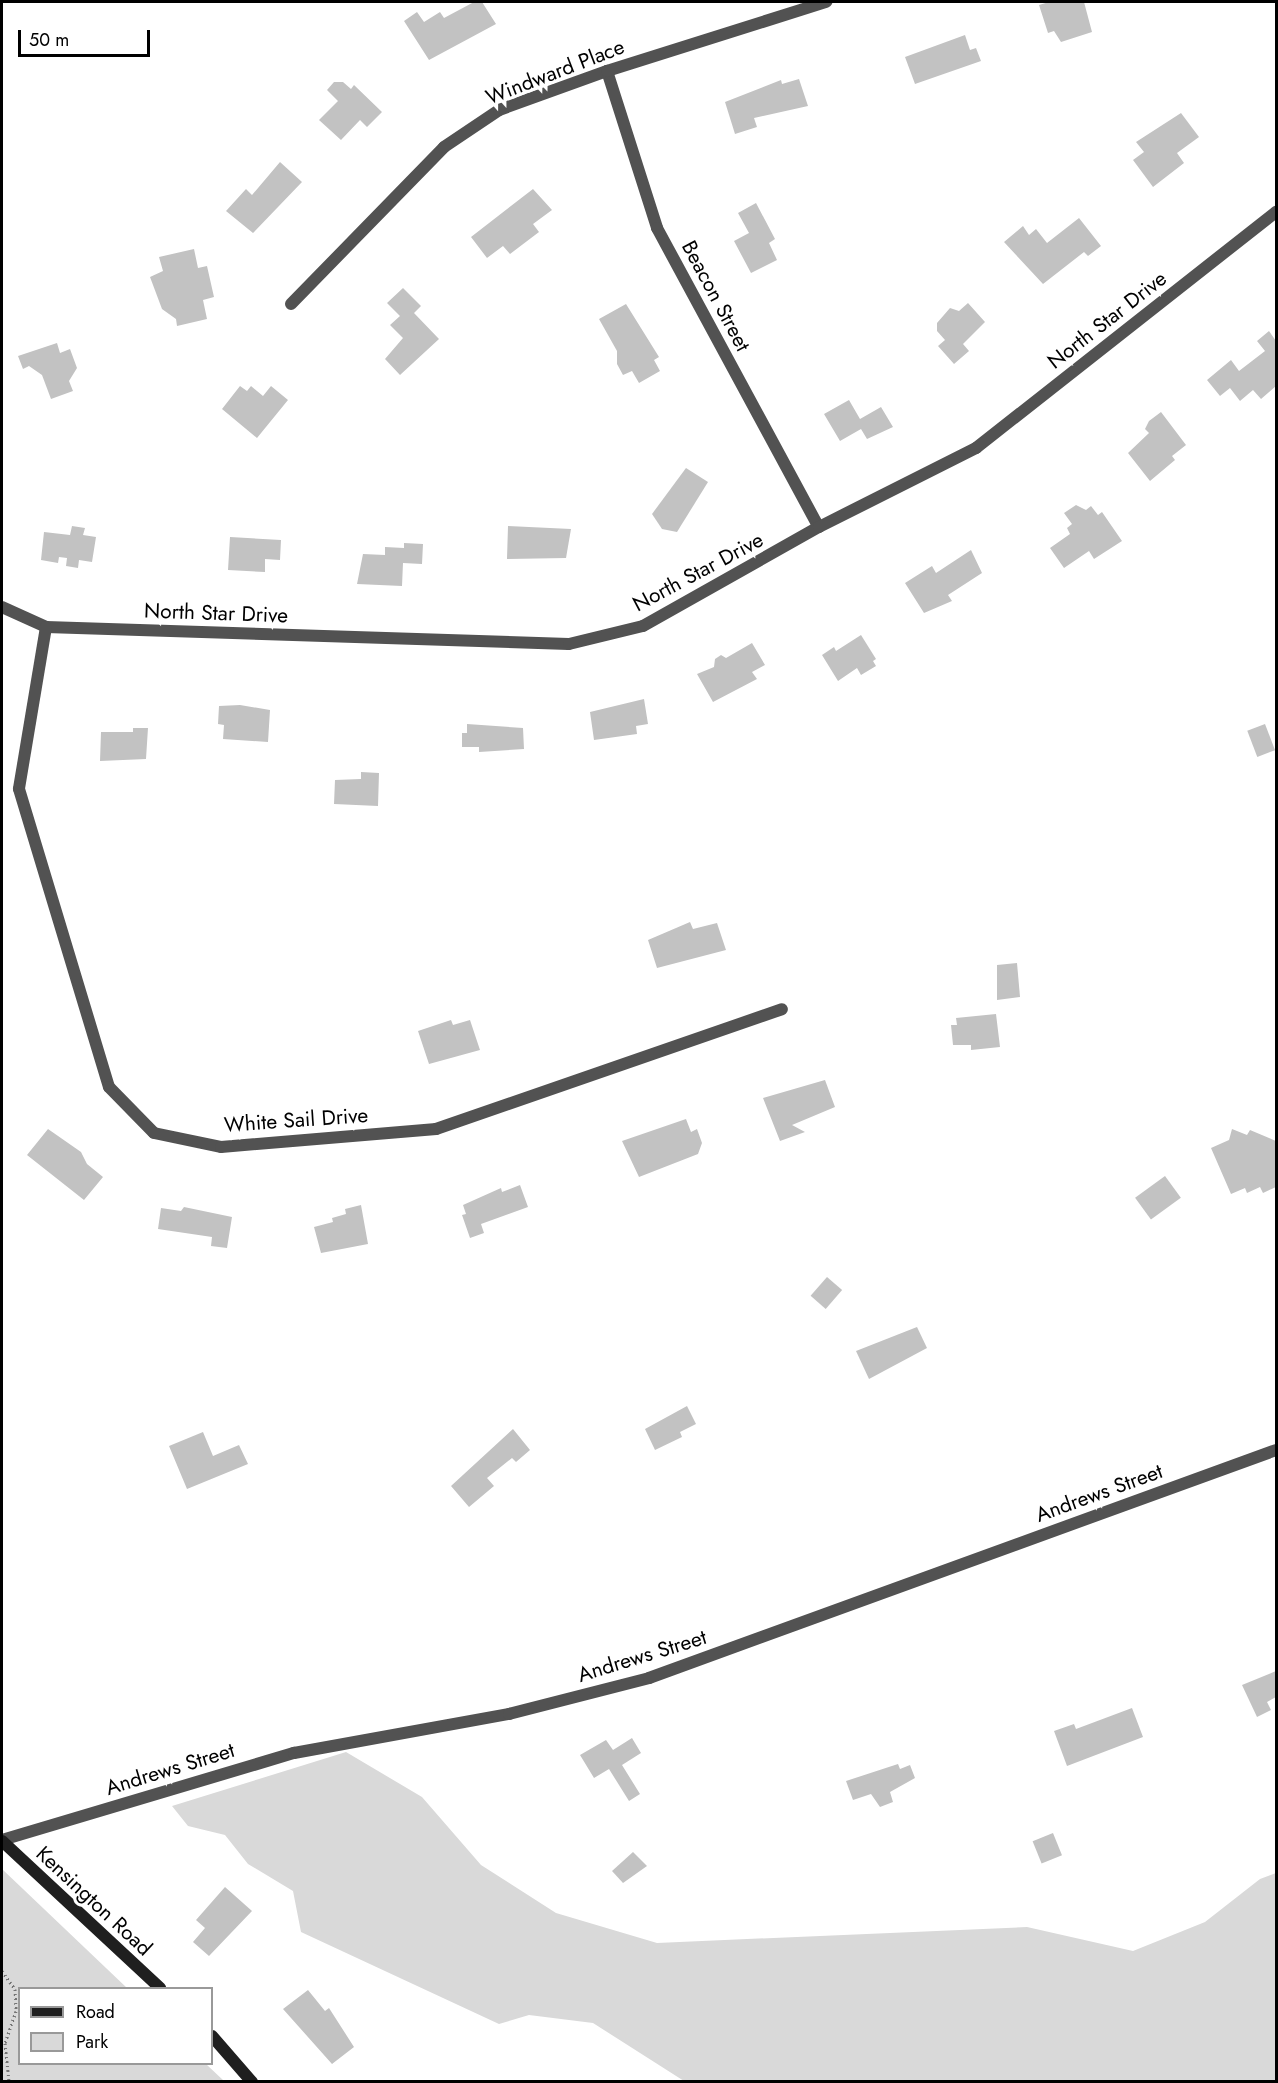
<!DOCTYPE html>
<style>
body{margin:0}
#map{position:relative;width:1278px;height:2083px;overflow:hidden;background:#fff;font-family:Jost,sans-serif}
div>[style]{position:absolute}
.green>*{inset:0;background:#d9d9d9}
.building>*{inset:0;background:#c2c2c2;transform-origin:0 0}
.path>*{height:3px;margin-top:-1.5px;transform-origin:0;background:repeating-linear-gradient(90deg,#747474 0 1.5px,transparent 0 4.5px)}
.minor>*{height:12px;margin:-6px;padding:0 6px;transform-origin:6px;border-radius:6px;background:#525252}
.tertiary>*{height:12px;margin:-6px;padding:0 6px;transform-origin:6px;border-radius:6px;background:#525252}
.secondary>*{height:12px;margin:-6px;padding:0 6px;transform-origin:6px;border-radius:6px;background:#1f1f1f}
span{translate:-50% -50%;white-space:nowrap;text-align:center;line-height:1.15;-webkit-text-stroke:6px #fff;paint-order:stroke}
.street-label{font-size:21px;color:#000}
.frame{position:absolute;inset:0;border:3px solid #000;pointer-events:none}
.legend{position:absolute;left:18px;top:1987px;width:195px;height:78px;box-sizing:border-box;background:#fff;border:2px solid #999;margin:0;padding:8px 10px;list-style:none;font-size:18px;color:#000}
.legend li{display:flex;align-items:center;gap:12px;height:30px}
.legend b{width:30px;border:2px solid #999}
.scale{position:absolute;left:18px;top:30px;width:132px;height:27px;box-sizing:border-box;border:3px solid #000;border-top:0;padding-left:8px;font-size:18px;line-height:21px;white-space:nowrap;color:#000;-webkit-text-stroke:4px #fff;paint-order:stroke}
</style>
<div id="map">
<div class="green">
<i style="clip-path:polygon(346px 1752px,422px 1797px,481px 1865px,556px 1913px,657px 1943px,1027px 1927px,1133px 1951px,1205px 1922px,1260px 1879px,1276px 1873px,1276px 2081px,684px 2081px,593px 2023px,529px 2015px,499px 2024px,301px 1932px,293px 1891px,248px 1864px,225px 1835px,188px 1826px,172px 1806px)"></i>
<i style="clip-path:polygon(2px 1869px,127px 1988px,20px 1988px,20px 2064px,206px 2064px,224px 2081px,2px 2081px)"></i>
</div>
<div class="building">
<i style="clip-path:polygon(474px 2px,482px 2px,496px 24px,429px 60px,404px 21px,417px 12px,424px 22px,440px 12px,444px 18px)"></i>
<i style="clip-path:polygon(1049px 2px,1084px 2px,1092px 32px,1061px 42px,1054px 31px,1048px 33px,1039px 5px)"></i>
<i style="clip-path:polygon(965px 35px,970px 50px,976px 48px,981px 61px,915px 84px,905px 57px)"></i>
<i style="clip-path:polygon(799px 79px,808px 106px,754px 118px,757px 127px,735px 134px,725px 102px,781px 80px,782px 84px)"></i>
<i style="clip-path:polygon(334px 82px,343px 82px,351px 89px,354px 85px,382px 112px,367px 127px,360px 120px,341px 140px,319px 120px,338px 101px,327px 90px)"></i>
<i style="clip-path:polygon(1181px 113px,1199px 137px,1177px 153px,1184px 163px,1153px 187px,1133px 160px,1144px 152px,1136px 142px)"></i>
<i style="clip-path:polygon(280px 162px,302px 182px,253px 233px,226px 211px,246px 189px,252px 195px)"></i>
<i style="clip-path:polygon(533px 189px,552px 210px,533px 224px,539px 232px,510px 254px,503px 246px,487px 258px,471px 237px)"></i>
<i style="clip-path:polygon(756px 203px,775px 239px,769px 243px,777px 260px,751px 273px,734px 241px,749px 233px,738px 213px)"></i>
<i style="clip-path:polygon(1079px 218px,1101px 246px,1088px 256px,1084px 252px,1043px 284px,1004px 242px,1023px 226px,1029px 235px,1036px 229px,1047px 243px)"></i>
<i style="clip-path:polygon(194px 249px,198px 268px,207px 266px,214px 297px,203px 300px,207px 319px,177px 326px,176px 319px,162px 309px,150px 277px,163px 271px,159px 257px)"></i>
<i style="clip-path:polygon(403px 288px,421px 306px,414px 313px,439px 339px,400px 375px,385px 359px,403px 338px,390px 325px,400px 316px,387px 303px)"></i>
<i style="clip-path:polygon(968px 303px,985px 322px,963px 344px,969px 351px,954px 364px,938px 346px,945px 340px,937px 331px,937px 323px,950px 308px,959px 311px)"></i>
<i style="clip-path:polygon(626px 304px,659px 357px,654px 360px,660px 371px,639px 383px,632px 371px,623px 375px,617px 364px,617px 351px,599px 319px)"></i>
<i style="clip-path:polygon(1269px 331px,1276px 341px,1276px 386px,1261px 399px,1253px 390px,1240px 401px,1230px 388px,1220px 396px,1207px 380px,1231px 360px,1239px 371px,1265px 351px,1257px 341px)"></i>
<i style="clip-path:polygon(57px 343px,60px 353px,70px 349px,77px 368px,69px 381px,73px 391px,51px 399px,42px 375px,29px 366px,23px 369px,18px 356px)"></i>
<i style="clip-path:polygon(240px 386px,247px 391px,251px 386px,263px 396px,271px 386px,288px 400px,257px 438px,222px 409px)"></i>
<i style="clip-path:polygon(849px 400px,860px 419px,881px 407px,893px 427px,867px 439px,861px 429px,840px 441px,824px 414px)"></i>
<i style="clip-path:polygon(1161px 412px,1186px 445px,1172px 456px,1175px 460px,1150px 481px,1128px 453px,1149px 433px,1145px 429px,1149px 421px)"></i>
<i style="clip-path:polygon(686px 468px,708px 482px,677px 532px,662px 529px,652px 514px)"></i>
<i style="clip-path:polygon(1076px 505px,1086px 510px,1091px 506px,1098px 515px,1102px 512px,1122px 541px,1094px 559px,1089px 551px,1064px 568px,1050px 548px,1070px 534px,1067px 528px,1072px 524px,1064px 513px)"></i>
<i style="clip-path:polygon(72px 526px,85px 528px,83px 535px,96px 537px,92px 562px,79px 560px,78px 568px,66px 566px,67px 558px,59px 557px,58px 563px,41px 560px,44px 532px,70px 535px)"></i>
<i style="clip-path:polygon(508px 526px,571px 529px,566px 558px,507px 559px)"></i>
<i style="clip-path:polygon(230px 537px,281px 540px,280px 560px,265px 559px,265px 572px,228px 570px)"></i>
<i style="clip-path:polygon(404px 543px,423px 544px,422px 564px,403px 563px,402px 586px,357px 584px,363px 554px,385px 555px,385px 547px,404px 548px)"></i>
<i style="clip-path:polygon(971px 550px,982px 573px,948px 595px,952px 601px,924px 613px,905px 583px,932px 566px,936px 573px)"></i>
<i style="clip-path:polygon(861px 635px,876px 659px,873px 661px,876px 666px,861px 675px,857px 668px,838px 681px,822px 655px,834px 647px,836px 651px)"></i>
<i style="clip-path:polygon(752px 643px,765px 665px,752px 672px,757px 679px,713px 702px,697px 674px,714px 667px,715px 659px,721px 655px,726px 658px)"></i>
<i style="clip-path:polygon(644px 699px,648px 724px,636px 726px,637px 734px,594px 740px,590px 712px)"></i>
<i style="clip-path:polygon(240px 705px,270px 710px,268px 742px,223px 739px,224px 725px,218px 724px,219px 706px)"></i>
<i style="clip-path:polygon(467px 724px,523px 728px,524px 749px,479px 752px,479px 747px,462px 747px,462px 733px,467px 733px)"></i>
<i style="left:1265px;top:724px;width:28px;height:19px;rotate:69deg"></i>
<i style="clip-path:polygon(133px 728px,148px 728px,146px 759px,100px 761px,101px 732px,133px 732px)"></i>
<i style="clip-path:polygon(361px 772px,379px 773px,378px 806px,334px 804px,335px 780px,361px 779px)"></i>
<i style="clip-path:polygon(690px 922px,693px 929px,717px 923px,726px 950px,657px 968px,648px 940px)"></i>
<i style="clip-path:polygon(1017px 963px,1020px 997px,997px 1000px,997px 965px)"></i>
<i style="clip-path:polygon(996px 1014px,1000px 1047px,971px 1050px,971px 1045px,953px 1045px,951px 1025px,957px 1025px,956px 1018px)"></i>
<i style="clip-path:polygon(451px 1020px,453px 1025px,470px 1020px,480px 1050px,429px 1064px,418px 1031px)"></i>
<i style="clip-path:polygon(825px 1080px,835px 1107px,792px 1125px,805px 1132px,780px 1141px,763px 1098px)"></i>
<i style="clip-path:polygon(686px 1119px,691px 1132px,697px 1129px,702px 1143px,698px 1154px,639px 1177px,622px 1141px)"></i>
<i style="clip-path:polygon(48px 1129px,81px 1152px,87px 1164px,103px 1177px,84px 1200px,27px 1155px)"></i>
<i style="clip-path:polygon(1232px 1129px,1247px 1135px,1250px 1130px,1276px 1141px,1276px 1187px,1263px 1193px,1260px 1187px,1247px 1193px,1245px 1188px,1231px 1194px,1211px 1148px,1229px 1140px)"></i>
<i style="left:1165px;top:1176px;width:27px;height:37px;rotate:54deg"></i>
<i style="clip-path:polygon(520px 1185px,528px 1207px,481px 1224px,484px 1233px,470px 1238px,462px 1215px,466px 1214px,463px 1205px,501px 1188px,502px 1192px)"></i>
<i style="clip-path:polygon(361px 1205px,368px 1244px,321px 1253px,314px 1227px,333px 1222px,332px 1218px,346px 1214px,345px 1209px)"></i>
<i style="clip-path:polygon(184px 1207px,232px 1217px,227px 1248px,211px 1246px,212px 1237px,158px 1229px,161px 1208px,181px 1211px)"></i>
<i style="left:827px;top:1277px;width:20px;height:25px;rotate:41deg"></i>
<i style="clip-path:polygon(917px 1327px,927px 1348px,869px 1379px,856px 1351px)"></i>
<i style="clip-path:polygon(687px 1406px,696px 1424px,680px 1432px,682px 1437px,655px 1450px,645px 1429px)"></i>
<i style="clip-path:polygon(513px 1429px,530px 1450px,516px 1462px,512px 1458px,487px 1478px,494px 1486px,469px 1507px,451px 1486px)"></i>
<i style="clip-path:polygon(203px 1432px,213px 1456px,239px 1445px,248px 1464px,187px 1489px,169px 1446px)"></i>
<i style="clip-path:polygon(1276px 1671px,1276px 1697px,1267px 1702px,1271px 1710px,1257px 1717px,1242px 1685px)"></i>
<i style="clip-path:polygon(1132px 1708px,1143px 1737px,1067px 1766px,1054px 1731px,1074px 1724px,1076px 1729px)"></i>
<i style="clip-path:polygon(632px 1738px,641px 1753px,622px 1765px,640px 1794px,629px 1801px,609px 1769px,594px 1778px,580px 1755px,606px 1740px,613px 1750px)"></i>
<i style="clip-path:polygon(898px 1764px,900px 1769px,910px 1765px,915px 1778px,890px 1792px,893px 1802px,880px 1807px,871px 1794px,853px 1800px,846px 1781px)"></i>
<i style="left:1053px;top:1833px;width:24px;height:22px;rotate:68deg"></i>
<i style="clip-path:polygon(633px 1852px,647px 1866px,623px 1883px,612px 1871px)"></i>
<i style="clip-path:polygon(225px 1887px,252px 1911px,209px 1956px,193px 1942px,205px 1928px,196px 1920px)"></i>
<i style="clip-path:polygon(308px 1990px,325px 2011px,329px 2008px,354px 2047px,332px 2064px,283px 2009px)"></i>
</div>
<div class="path">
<i style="left:2px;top:1971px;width:22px;rotate:54deg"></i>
<i style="left:15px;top:1989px;width:22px;rotate:87deg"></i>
<i style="left:16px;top:2011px;width:34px;rotate:109deg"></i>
<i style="left:5px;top:2043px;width:39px;rotate:84deg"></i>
</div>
<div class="minor">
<i style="left:607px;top:71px;width:165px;rotate:72.3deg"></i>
<i style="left:657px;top:228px;width:340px;rotate:61.6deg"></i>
<i style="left:291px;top:304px;width:219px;rotate:-45.7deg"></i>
<i style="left:444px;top:147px;width:66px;rotate:-33.9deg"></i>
<i style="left:499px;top:110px;width:115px;rotate:-19.9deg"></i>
<i style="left:607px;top:71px;width:230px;rotate:-17.5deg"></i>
<i style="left:2px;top:607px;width:48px;rotate:24.4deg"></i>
<i style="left:46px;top:627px;width:523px;rotate:1.86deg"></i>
<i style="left:569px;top:644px;width:76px;rotate:-13.7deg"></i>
<i style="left:643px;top:626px;width:202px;rotate:-29.4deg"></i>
<i style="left:819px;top:527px;width:176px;rotate:-26.7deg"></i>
<i style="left:976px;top:448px;width:382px;rotate:-38.2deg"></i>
<i style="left:46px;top:627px;width:164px;rotate:99.5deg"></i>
<i style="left:19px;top:789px;width:311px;rotate:73.2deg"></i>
<i style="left:109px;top:1087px;width:64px;rotate:45.6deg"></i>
<i style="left:154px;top:1133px;width:68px;rotate:11.8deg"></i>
<i style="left:221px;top:1147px;width:216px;rotate:-4.8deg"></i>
<i style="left:436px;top:1129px;width:366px;rotate:-19.1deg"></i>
</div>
<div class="tertiary">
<i style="left:2px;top:1840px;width:305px;rotate:-16.6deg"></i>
<i style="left:294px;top:1753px;width:219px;rotate:-10.3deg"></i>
<i style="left:509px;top:1714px;width:145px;rotate:-14.4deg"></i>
<i style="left:649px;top:1678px;width:667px;rotate:-19.98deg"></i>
</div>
<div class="secondary">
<i style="left:2px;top:1841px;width:216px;rotate:42.9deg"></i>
<i style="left:212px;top:2036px;width:61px;rotate:49deg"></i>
</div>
<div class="street-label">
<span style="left:555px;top:72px;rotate:-21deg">Windward Place</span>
<span style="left:716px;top:296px;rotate:62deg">Beacon Street</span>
<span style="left:1107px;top:320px;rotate:-38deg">North Star Drive</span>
<span style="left:698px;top:572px;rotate:-28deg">North Star Drive</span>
<span style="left:216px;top:613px;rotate:2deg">North Star Drive</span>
<span style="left:296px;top:1120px;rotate:-4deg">White Sail Drive</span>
<span style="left:1099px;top:1493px;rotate:-20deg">Andrews Street</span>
<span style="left:642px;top:1656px;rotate:-17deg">Andrews Street</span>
<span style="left:170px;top:1769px;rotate:-17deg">Andrews Street</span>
<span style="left:94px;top:1901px;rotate:43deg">Kensington Road</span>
</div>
<div class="frame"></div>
<ul class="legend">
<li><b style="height:8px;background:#1f1f1f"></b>Road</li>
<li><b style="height:16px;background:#d9d9d9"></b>Park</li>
</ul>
<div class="scale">50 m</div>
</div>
